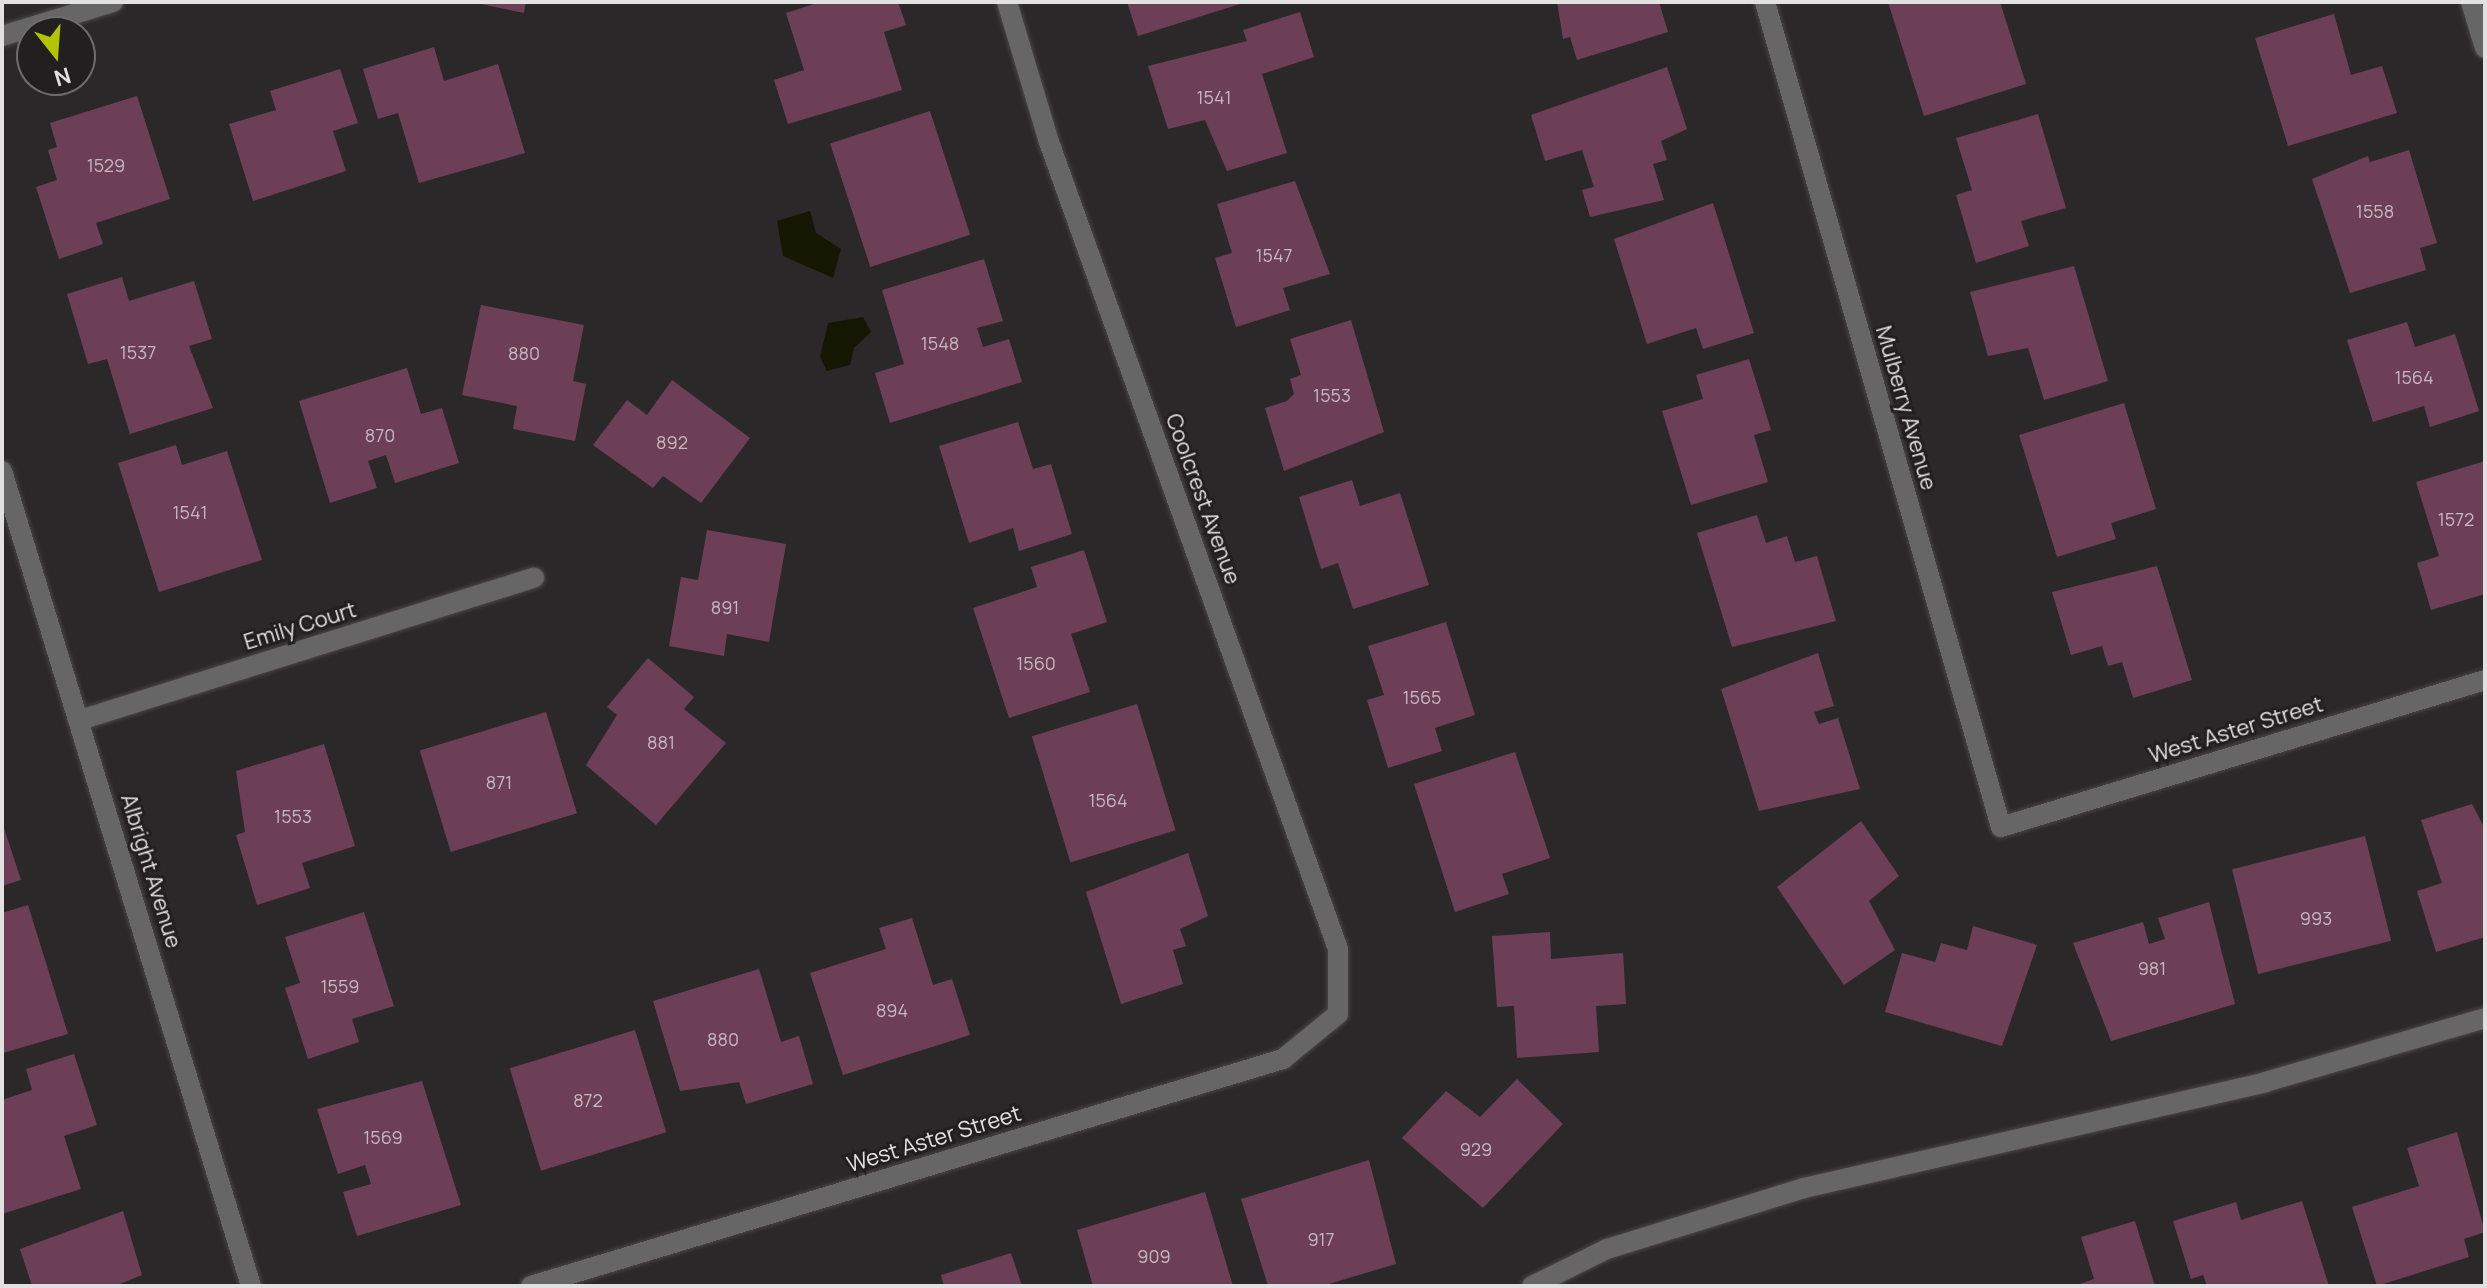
<!DOCTYPE html>
<style>
body{margin:0}
#map{position:relative;width:2487px;height:1288px;overflow:hidden;background:#2b2829;font-family:Manrope,sans-serif}
div>[style]{position:absolute}
.water>*{inset:0;background:#141701}
.building>*{inset:0;background:#6d3f57;transform-origin:0 0}
.roads{filter:drop-shadow(0 0 2px #484646) drop-shadow(0 0 2px #484646)}
.lane>*{height:20px;margin:-10px;padding:0 10px;transform-origin:10px;border-radius:10px;background:#676667}
.street>*{height:20px;margin:-10px;padding:0 10px;transform-origin:10px;border-radius:10px;background:#676667}
span{translate:-50% -50%;white-space:nowrap;text-align:center;line-height:1.15;-webkit-text-stroke:6px #211f20;paint-order:stroke}
.number-label{font-size:18px;color:#c5b8be}
.number-label span{-webkit-text-stroke-width:0}
.street-label{font-size:22px;color:#e2e1e1}
.frame{position:absolute;inset:0;border:4px solid #e2e1e1;pointer-events:none}
.north{position:absolute;left:16px;top:16px;width:80px;height:80px;box-sizing:border-box;background:#211f20;border:2px solid #6e6d6d;border-radius:50%;rotate:163deg;font-size:22px;font-weight:700;line-height:32px;text-align:center;color:#e2e1e1}
.north::after{content:'';display:block;margin:auto;width:28px;height:36px;background:#b1c500;clip-path:polygon(50% 0,100% 100%,50% 72%,0 100%)}
</style>
<div id="map">
<div class="water">
<i style="clip-path:polygon(810px 211px,816px 233px,841px 249px,833px 278px,783px 256px,777px 221px)"></i>
<i style="clip-path:polygon(863px 317px,871px 332px,854px 348px,850px 365px,827px 371px,820px 357px,828px 323px)"></i>
</div>
<div class="building">
<i style="clip-path:polygon(471px 2px,526px 2px,524px 13px)"></i>
<i style="clip-path:polygon(820px 2px,898px 2px,906px 25px,884px 32px,902px 90px,788px 124px,774px 80px,804px 70px,786px 13px)"></i>
<i style="clip-path:polygon(1127px 2px,1239px 2px,1240px 4px,1138px 36px)"></i>
<i style="clip-path:polygon(1557px 2px,1659px 2px,1668px 32px,1577px 60px,1570px 37px,1563px 39px)"></i>
<i style="clip-path:polygon(1888px 2px,2000px 2px,2026px 84px,1924px 116px)"></i>
<i style="clip-path:polygon(1300px 12px,1314px 57px,1262px 74px,1287px 153px,1227px 171px,1205px 120px,1168px 129px,1148px 66px,1247px 41px,1243px 30px)"></i>
<i style="clip-path:polygon(2334px 14px,2351px 75px,2382px 66px,2397px 113px,2288px 146px,2255px 38px)"></i>
<i style="clip-path:polygon(434px 47px,444px 81px,498px 64px,525px 153px,419px 183px,398px 113px,378px 119px,363px 69px)"></i>
<i style="clip-path:polygon(1667px 67px,1687px 129px,1661px 141px,1667px 160px,1653px 164px,1664px 200px,1590px 217px,1582px 190px,1594px 187px,1582px 150px,1545px 161px,1531px 115px)"></i>
<i style="clip-path:polygon(340px 69px,358px 123px,333px 131px,346px 171px,253px 201px,229px 124px,276px 110px,270px 91px)"></i>
<i style="clip-path:polygon(137px 96px,170px 199px,96px 223px,103px 244px,59px 259px,36px 187px,57px 180px,48px 150px,57px 147px,50px 123px)"></i>
<i style="left:930px;top:111px;width:130px;height:105px;rotate:72deg"></i>
<i style="clip-path:polygon(2038px 114px,2066px 208px,2021px 221px,2029px 246px,1976px 263px,1956px 195px,1972px 190px,1956px 138px)"></i>
<i style="clip-path:polygon(2409px 150px,2437px 243px,2420px 248px,2426px 270px,2350px 293px,2312px 179px,2368px 156px,2370px 162px)"></i>
<i style="clip-path:polygon(1295px 181px,1330px 274px,1283px 288px,1290px 310px,1236px 327px,1215px 258px,1232px 253px,1217px 204px)"></i>
<i style="clip-path:polygon(1713px 203px,1754px 333px,1703px 349px,1696px 328px,1647px 344px,1614px 239px)"></i>
<i style="clip-path:polygon(984px 259px,1003px 321px,977px 328px,983px 347px,1009px 339px,1022px 382px,890px 423px,875px 373px,904px 364px,882px 290px)"></i>
<i style="clip-path:polygon(2074px 266px,2108px 381px,2044px 400px,2028px 348px,1988px 356px,1970px 292px)"></i>
<i style="clip-path:polygon(122px 277px,129px 301px,194px 281px,212px 339px,189px 346px,213px 408px,130px 434px,107px 359px,88px 364px,67px 294px)"></i>
<i style="clip-path:polygon(481px 305px,584px 325px,573px 381px,586px 384px,575px 441px,513px 429px,517px 406px,462px 395px)"></i>
<i style="clip-path:polygon(1351px 320px,1384px 432px,1284px 471px,1265px 408px,1287px 401px,1294px 394px,1290px 379px,1301px 375px,1290px 339px)"></i>
<i style="clip-path:polygon(2407px 322px,2415px 347px,2455px 334px,2479px 411px,2430px 427px,2424px 406px,2373px 422px,2347px 340px)"></i>
<i style="clip-path:polygon(1749px 359px,1771px 430px,1754px 435px,1768px 482px,1691px 505px,1662px 411px,1703px 399px,1696px 375px)"></i>
<i style="clip-path:polygon(407px 368px,421px 414px,442px 408px,459px 463px,395px 483px,386px 455px,368px 461px,377px 488px,330px 503px,299px 401px)"></i>
<i style="clip-path:polygon(672px 380px,750px 438px,701px 503px,663px 476px,653px 488px,593px 445px,627px 400px,647px 415px)"></i>
<i style="clip-path:polygon(2124px 403px,2156px 509px,2111px 523px,2116px 539px,2057px 557px,2019px 435px)"></i>
<i style="clip-path:polygon(1018px 422px,1033px 469px,1051px 464px,1072px 534px,1019px 551px,1013px 528px,969px 543px,939px 446px)"></i>
<i style="clip-path:polygon(176px 445px,182px 465px,227px 451px,262px 560px,159px 592px,118px 463px)"></i>
<i style="clip-path:polygon(2485px 461px,2485px 594px,2431px 610px,2417px 563px,2439px 556px,2416px 482px)"></i>
<i style="clip-path:polygon(1352px 480px,1360px 506px,1400px 493px,1429px 585px,1353px 609px,1338px 563px,1321px 569px,1299px 497px)"></i>
<i style="clip-path:polygon(1757px 515px,1766px 543px,1787px 536px,1795px 562px,1817px 556px,1836px 621px,1732px 647px,1697px 533px)"></i>
<i style="clip-path:polygon(707px 530px,786px 544px,769px 642px,727px 634px,724px 656px,669px 646px,681px 577px,698px 580px)"></i>
<i style="clip-path:polygon(1084px 550px,1107px 622px,1071px 634px,1090px 692px,1009px 718px,973px 608px,1037px 587px,1031px 567px)"></i>
<i style="clip-path:polygon(2157px 566px,2192px 680px,2133px 698px,2122px 662px,2108px 666px,2102px 646px,2071px 655px,2052px 592px)"></i>
<i style="clip-path:polygon(1446px 622px,1475px 715px,1435px 728px,1442px 751px,1388px 768px,1367px 700px,1384px 695px,1368px 646px)"></i>
<i style="clip-path:polygon(1818px 653px,1834px 706px,1814px 712px,1819px 724px,1838px 718px,1860px 789px,1759px 811px,1721px 689px)"></i>
<i style="clip-path:polygon(648px 658px,694px 697px,684px 709px,726px 743px,656px 825px,586px 765px,617px 715px,607px 707px)"></i>
<i style="left:1137px;top:704px;width:132px;height:110px;rotate:73deg"></i>
<i style="left:546px;top:712px;width:106px;height:132px;rotate:73deg"></i>
<i style="clip-path:polygon(324px 744px,355px 846px,302px 863px,310px 888px,257px 905px,236px 835px,245px 832px,236px 771px)"></i>
<i style="clip-path:polygon(1515px 752px,1550px 858px,1502px 874px,1509px 894px,1455px 912px,1414px 784px)"></i>
<i style="clip-path:polygon(2472px 804px,2485px 829px,2485px 937px,2436px 952px,2417px 891px,2442px 883px,2421px 820px)"></i>
<i style="clip-path:polygon(1861px 821px,1899px 876px,1869px 901px,1895px 950px,1844px 985px,1777px 887px)"></i>
<i style="clip-path:polygon(2px 822px,21px 880px,2px 886px)"></i>
<i style="left:2365px;top:836px;width:108px;height:137px;rotate:76deg"></i>
<i style="clip-path:polygon(1188px 853px,1208px 916px,1180px 929px,1186px 946px,1173px 950px,1183px 984px,1121px 1004px,1086px 892px)"></i>
<i style="clip-path:polygon(2209px 902px,2235px 1004px,2111px 1041px,2073px 943px,2143px 922px,2149px 944px,2165px 939px,2158px 918px)"></i>
<i style="clip-path:polygon(28px 905px,68px 1034px,3px 1053px,2px 913px)"></i>
<i style="clip-path:polygon(364px 912px,394px 1006px,352px 1019px,359px 1042px,308px 1059px,285px 988px,300px 983px,285px 937px)"></i>
<i style="clip-path:polygon(912px 918px,933px 985px,952px 979px,970px 1035px,843px 1075px,810px 973px,886px 949px,879px 928px)"></i>
<i style="clip-path:polygon(1973px 926px,2037px 945px,2002px 1046px,1885px 1012px,1902px 953px,1935px 962px,1941px 943px,1967px 950px)"></i>
<i style="clip-path:polygon(1550px 932px,1551px 959px,1623px 953px,1626px 1004px,1596px 1006px,1599px 1052px,1517px 1058px,1514px 1006px,1497px 1007px,1492px 936px)"></i>
<i style="clip-path:polygon(759px 969px,781px 1042px,799px 1036px,813px 1084px,746px 1104px,739px 1082px,680px 1091px,653px 1001px)"></i>
<i style="left:635px;top:1030px;width:107px;height:131px;rotate:73deg"></i>
<i style="clip-path:polygon(74px 1054px,97px 1125px,64px 1136px,81px 1189px,2px 1214px,2px 1100px,32px 1090px,26px 1069px)"></i>
<i style="clip-path:polygon(1517px 1079px,1563px 1124px,1483px 1208px,1402px 1138px,1446px 1091px,1480px 1117px)"></i>
<i style="clip-path:polygon(422px 1081px,461px 1205px,357px 1236px,343px 1192px,371px 1184px,365px 1165px,338px 1174px,317px 1109px)"></i>
<i style="clip-path:polygon(2457px 1132px,2485px 1232px,2464px 1239px,2469px 1257px,2377px 1286px,2352px 1207px,2419px 1186px,2407px 1148px)"></i>
<i style="clip-path:polygon(1369px 1160px,1396px 1264px,1322px 1286px,1268px 1286px,1241px 1199px)"></i>
<i style="clip-path:polygon(1205px 1192px,1233px 1286px,1093px 1286px,1077px 1230px)"></i>
<i style="clip-path:polygon(2302px 1201px,2329px 1286px,2207px 1286px,2203px 1275px,2191px 1279px,2173px 1221px,2236px 1202px,2241px 1220px)"></i>
<i style="clip-path:polygon(123px 1211px,142px 1275px,115px 1286px,32px 1286px,20px 1249px)"></i>
<i style="clip-path:polygon(2135px 1221px,2155px 1286px,2074px 1286px,2094px 1279px,2081px 1237px)"></i>
<i style="clip-path:polygon(1011px 1253px,1022px 1286px,944px 1286px,941px 1275px)"></i>
</div>
<div class="roads">
<div class="lane">
<i style="left:1532px;top:1286px;width:84px;rotate:-26.3deg"></i>
<i style="left:1607px;top:1249px;width:206px;rotate:-17.2deg"></i>
<i style="left:1804px;top:1188px;width:473px;rotate:-12.9deg"></i>
<i style="left:2265px;top:1082px;width:229px;rotate:-16.2deg"></i>
</div>
<div class="street">
<i style="left:1765px;top:2px;width:858px;rotate:74.04deg"></i>
<i style="left:2001px;top:827px;width:506px;rotate:-16.89deg"></i>
<i style="left:2471px;top:2px;width:48px;rotate:73.1deg"></i>
<i style="left:2px;top:36px;width:116px;rotate:-17deg"></i>
<i style="left:2px;top:471px;width:852px;rotate:73.01deg"></i>
<i style="left:80px;top:720px;width:476px;rotate:-17.4deg"></i>
<i style="left:531px;top:1286px;width:786px;rotate:-16.8deg"></i>
<i style="left:1283px;top:1059px;width:71px;rotate:-39.3deg"></i>
<i style="left:1338px;top:1014px;width:65px;rotate:-90deg"></i>
<i style="left:1338px;top:949px;width:857px;rotate:-109.7deg"></i>
<i style="left:1049px;top:142px;width:146px;rotate:-106.7deg"></i>
</div>
</div>
<div class="number-label">
<span style="left:1214px;top:97px">1541</span>
<span style="left:106px;top:165px">1529</span>
<span style="left:2375px;top:211px">1558</span>
<span style="left:1274px;top:255px">1547</span>
<span style="left:940px;top:343px">1548</span>
<span style="left:138px;top:352px">1537</span>
<span style="left:524px;top:353px">880</span>
<span style="left:2414px;top:377px">1564</span>
<span style="left:1332px;top:395px">1553</span>
<span style="left:380px;top:435px">870</span>
<span style="left:672px;top:442px">892</span>
<span style="left:190px;top:512px">1541</span>
<span style="left:2456px;top:519px">1572</span>
<span style="left:725px;top:607px">891</span>
<span style="left:1036px;top:663px">1560</span>
<span style="left:1422px;top:697px">1565</span>
<span style="left:661px;top:742px">881</span>
<span style="left:499px;top:782px">871</span>
<span style="left:1108px;top:800px">1564</span>
<span style="left:293px;top:816px">1553</span>
<span style="left:2316px;top:918px">993</span>
<span style="left:2152px;top:968px">981</span>
<span style="left:340px;top:986px">1559</span>
<span style="left:892px;top:1010px">894</span>
<span style="left:723px;top:1039px">880</span>
<span style="left:588px;top:1100px">872</span>
<span style="left:383px;top:1137px">1569</span>
<span style="left:1476px;top:1149px">929</span>
<span style="left:1321px;top:1239px">917</span>
<span style="left:1154px;top:1256px">909</span>
</div>
<div class="street-label">
<span style="left:1906px;top:408px;rotate:74deg">Mulberry Avenue</span>
<span style="left:1203px;top:499px;rotate:70deg">Coolcrest Avenue</span>
<span style="left:300px;top:626px;rotate:-17deg">Emily Court</span>
<span style="left:2236px;top:730px;rotate:-17deg">West Aster Street</span>
<span style="left:151px;top:871px;rotate:73deg">Albright Avenue</span>
<span style="left:934px;top:1139px;rotate:-17deg">West Aster Street</span>
</div>
<div class="frame"></div>
<div class="north">N</div>
</div>
